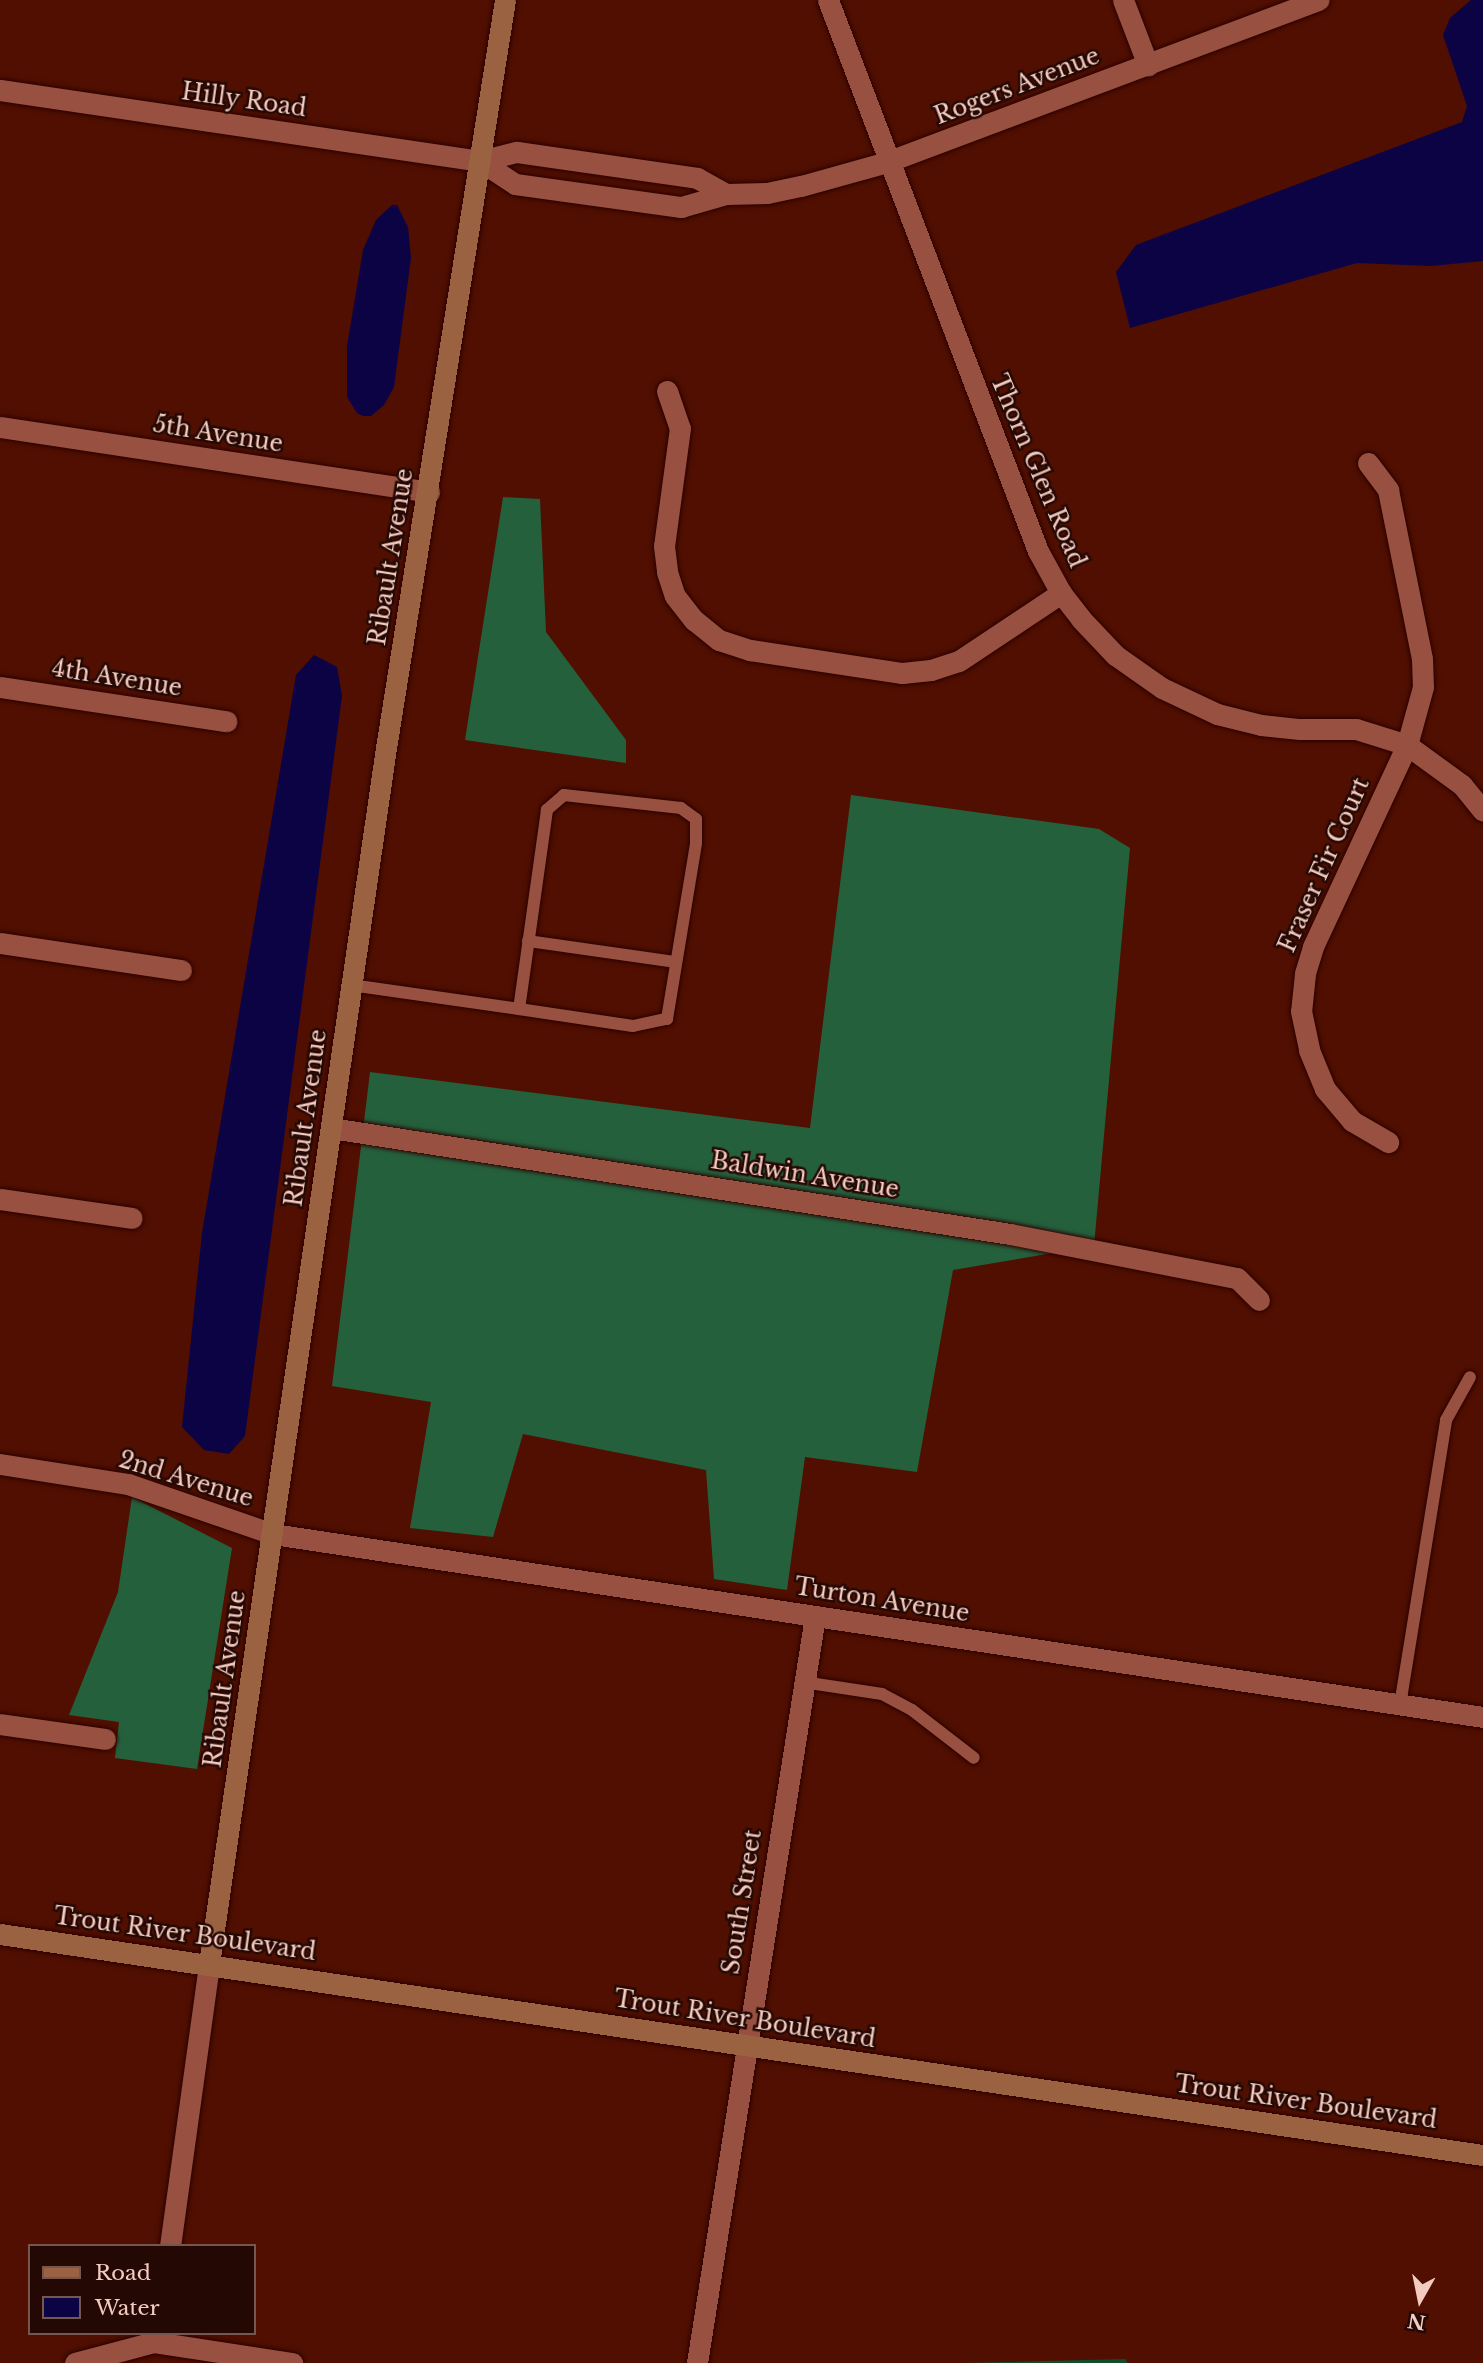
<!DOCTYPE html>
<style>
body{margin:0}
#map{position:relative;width:1483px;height:2363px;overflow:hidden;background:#500f00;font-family:"Libre Baskerville",serif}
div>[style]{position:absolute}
.green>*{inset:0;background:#134c2d}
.forest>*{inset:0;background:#25603d}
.water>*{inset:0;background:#0c0345}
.roads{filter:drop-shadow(0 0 2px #2d0000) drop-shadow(0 0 2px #2d0000)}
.lane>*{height:12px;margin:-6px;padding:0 6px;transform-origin:6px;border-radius:6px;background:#985140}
.street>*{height:21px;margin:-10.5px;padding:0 10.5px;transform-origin:10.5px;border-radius:10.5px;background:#985140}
.secondary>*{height:21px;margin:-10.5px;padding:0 10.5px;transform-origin:10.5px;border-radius:10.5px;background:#9a6240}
span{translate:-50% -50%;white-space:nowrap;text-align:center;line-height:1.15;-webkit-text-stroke:5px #240804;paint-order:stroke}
.street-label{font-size:23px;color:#f4cbc0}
.legend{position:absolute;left:28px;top:2244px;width:228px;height:91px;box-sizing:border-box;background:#240804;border:2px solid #77564f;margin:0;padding:9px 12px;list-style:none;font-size:21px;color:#f4cbc0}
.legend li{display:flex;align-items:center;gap:14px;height:35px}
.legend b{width:35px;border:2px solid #77564f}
.north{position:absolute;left:1385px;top:2265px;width:70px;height:70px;-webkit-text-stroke:5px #240804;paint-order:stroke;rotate:189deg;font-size:19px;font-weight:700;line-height:28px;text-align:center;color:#f4cbc0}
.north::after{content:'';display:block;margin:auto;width:24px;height:32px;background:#f4cbc0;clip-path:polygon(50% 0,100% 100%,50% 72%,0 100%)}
</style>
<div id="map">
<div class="green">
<i style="clip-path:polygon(1126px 2359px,1127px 2363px,964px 2363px,965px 2363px)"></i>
</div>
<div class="forest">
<i style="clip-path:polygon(503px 497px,540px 499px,546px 632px,626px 740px,626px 763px,465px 740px)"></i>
<i style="clip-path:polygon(851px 795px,1099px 829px,1130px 848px,1094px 1246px,953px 1270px,917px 1472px,805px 1457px,787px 1590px,714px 1579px,706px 1470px,523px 1434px,493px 1537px,410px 1528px,431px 1402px,332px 1386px,370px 1072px,810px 1128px)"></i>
<i style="clip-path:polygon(132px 1497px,232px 1548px,197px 1769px,115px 1758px,119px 1722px,69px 1715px,118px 1592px)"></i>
</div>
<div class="water">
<i style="clip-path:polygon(1471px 0,1483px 0,1483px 261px,1431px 266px,1357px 263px,1130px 328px,1116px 272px,1136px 245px,1462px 122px,1467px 106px,1443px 35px,1450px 18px)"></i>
<i style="clip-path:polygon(392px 205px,397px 205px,408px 227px,411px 258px,394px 387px,384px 405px,371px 416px,363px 416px,357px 413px,347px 397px,347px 346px,363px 250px,376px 220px)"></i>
<i style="clip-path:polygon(314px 655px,337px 667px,342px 696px,245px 1436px,229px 1454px,204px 1450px,182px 1427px,202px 1233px,296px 675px)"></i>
</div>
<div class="roads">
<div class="lane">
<i style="left:528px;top:941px;width:149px;rotate:8.1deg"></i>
<i style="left:351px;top:985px;width:170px;rotate:8.1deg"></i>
<i style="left:519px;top:1009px;width:115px;rotate:8.5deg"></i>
<i style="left:633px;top:1026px;width:35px;rotate:-12deg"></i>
<i style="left:667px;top:1019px;width:178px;rotate:-80.6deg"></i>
<i style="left:696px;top:843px;width:24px;rotate:-90deg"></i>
<i style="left:696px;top:819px;width:19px;rotate:-144deg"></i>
<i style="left:681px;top:808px;width:118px;rotate:-173.7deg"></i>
<i style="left:564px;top:795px;width:23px;rotate:139deg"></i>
<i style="left:547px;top:810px;width:201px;rotate:98deg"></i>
<i style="left:803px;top:1682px;width:80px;rotate:8.6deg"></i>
<i style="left:882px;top:1694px;width:34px;rotate:28deg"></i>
<i style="left:912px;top:1710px;width:78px;rotate:37.7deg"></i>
<i style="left:1400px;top:1705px;width:289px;rotate:-80.8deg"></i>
<i style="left:1446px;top:1420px;width:49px;rotate:-60.8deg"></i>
</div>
<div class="street">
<i style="left:828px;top:0;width:590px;rotate:69.14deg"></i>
<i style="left:1038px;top:551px;width:48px;rotate:61.3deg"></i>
<i style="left:1061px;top:593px;width:33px;rotate:52deg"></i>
<i style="left:1081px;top:619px;width:50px;rotate:46.6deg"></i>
<i style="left:1115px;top:655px;width:57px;rotate:35.1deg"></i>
<i style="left:1162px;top:688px;width:61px;rotate:25.3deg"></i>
<i style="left:1217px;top:714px;width:45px;rotate:14deg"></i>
<i style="left:1261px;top:725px;width:39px;rotate:6deg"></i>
<i style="left:1300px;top:729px;width:56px"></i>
<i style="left:1356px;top:729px;width:53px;rotate:17.4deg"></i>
<i style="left:1407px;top:745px;width:68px;rotate:36deg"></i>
<i style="left:1462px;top:785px;width:33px;rotate:51deg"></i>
<i style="left:1123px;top:0;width:70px;rotate:69deg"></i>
<i style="left:0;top:90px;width:485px;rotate:8.4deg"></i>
<i style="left:480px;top:161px;width:38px;rotate:-14deg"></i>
<i style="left:517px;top:152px;width:182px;rotate:8.2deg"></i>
<i style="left:697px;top:178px;width:33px;rotate:29deg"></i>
<i style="left:480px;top:161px;width:42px;rotate:33.3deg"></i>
<i style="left:515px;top:184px;width:168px;rotate:7.9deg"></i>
<i style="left:681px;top:207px;width:47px;rotate:-16.1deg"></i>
<i style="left:726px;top:194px;width:41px;rotate:-1.4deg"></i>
<i style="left:767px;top:193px;width:35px;rotate:-12deg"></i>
<i style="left:801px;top:186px;width:89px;rotate:-15.6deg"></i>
<i style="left:887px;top:162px;width:461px;rotate:-20.6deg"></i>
<i style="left:667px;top:391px;width:39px;rotate:71deg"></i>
<i style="left:680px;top:428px;width:119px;rotate:97.7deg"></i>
<i style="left:664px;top:546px;width:26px;rotate:83deg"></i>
<i style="left:667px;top:572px;width:25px;rotate:72deg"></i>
<i style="left:675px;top:596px;width:31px;rotate:52deg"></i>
<i style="left:694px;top:620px;width:32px;rotate:39deg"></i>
<i style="left:719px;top:640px;width:33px;rotate:18deg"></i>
<i style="left:750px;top:650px;width:154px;rotate:8.6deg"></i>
<i style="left:902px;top:673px;width:29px;rotate:-6deg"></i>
<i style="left:931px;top:670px;width:29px;rotate:-18deg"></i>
<i style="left:959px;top:661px;width:123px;rotate:-33.7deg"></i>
<i style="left:0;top:427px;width:434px;rotate:8.6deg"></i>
<i style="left:1368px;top:463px;width:34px;rotate:53deg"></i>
<i style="left:1388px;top:490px;width:172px;rotate:78.6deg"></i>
<i style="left:1422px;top:659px;width:28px;rotate:88deg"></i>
<i style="left:1423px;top:687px;width:60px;rotate:105.4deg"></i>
<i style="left:1407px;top:745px;width:223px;rotate:115deg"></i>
<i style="left:1313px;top:947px;width:28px;rotate:107deg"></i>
<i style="left:1305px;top:974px;width:37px;rotate:96deg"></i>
<i style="left:1301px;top:1011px;width:40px;rotate:78deg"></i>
<i style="left:1309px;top:1050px;width:42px;rotate:67.7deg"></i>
<i style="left:1325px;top:1089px;width:42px;rotate:49.8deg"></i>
<i style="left:1352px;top:1121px;width:42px;rotate:30.3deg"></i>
<i style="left:0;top:687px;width:229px;rotate:8.6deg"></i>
<i style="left:0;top:943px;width:183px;rotate:8.5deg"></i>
<i style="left:331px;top:1128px;width:687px;rotate:8.87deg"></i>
<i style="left:1010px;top:1234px;width:231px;rotate:11deg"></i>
<i style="left:1237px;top:1278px;width:31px;rotate:45deg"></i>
<i style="left:0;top:1199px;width:133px;rotate:8.2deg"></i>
<i style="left:0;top:1464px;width:130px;rotate:8.9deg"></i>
<i style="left:128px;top:1484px;width:153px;rotate:19deg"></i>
<i style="left:273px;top:1534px;width:1224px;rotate:8.6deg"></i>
<i style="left:0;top:1724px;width:106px;rotate:8.1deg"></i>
<i style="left:170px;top:2246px;width:285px;rotate:-82.1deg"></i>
<i style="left:75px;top:2363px;width:82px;rotate:-14.9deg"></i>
<i style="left:154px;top:2342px;width:140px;rotate:8.7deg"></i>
<i style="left:697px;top:2363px;width:756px;rotate:-81.02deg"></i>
</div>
<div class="secondary">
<i style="left:0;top:1934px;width:1499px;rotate:8.48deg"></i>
<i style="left:209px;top:1964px;width:1229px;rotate:-81.72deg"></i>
<i style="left:386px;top:748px;width:757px;rotate:-80.96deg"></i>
</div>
</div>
<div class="street-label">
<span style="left:1017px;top:86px;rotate:-21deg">Rogers Avenue</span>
<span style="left:244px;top:100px;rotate:8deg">Hilly Road</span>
<span style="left:218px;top:434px;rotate:9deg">5th Avenue</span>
<span style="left:1038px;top:471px;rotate:67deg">Thorn Glen Road</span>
<span style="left:391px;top:557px;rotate:-81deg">Ribault Avenue</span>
<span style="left:117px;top:678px;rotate:9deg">4th Avenue</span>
<span style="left:1324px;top:865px;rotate:-66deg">Fraser Fir Court</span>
<span style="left:306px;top:1118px;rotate:-82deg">Ribault Avenue</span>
<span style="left:805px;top:1175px;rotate:9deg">Baldwin Avenue</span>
<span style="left:186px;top:1479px;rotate:17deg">2nd Avenue</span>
<span style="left:882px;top:1600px;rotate:9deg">Turton Avenue</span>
<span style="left:225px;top:1679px;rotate:-82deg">Ribault Avenue</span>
<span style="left:742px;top:1902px;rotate:-81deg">South Street</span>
<span style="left:185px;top:1934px;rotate:8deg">Trout River Boulevard</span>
<span style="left:745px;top:2019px;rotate:9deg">Trout River Boulevard</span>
<span style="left:1306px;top:2102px;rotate:8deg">Trout River Boulevard</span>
</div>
<ul class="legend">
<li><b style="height:9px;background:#9a6240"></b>Road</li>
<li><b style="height:19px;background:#0c0345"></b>Water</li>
</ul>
<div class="north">N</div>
</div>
